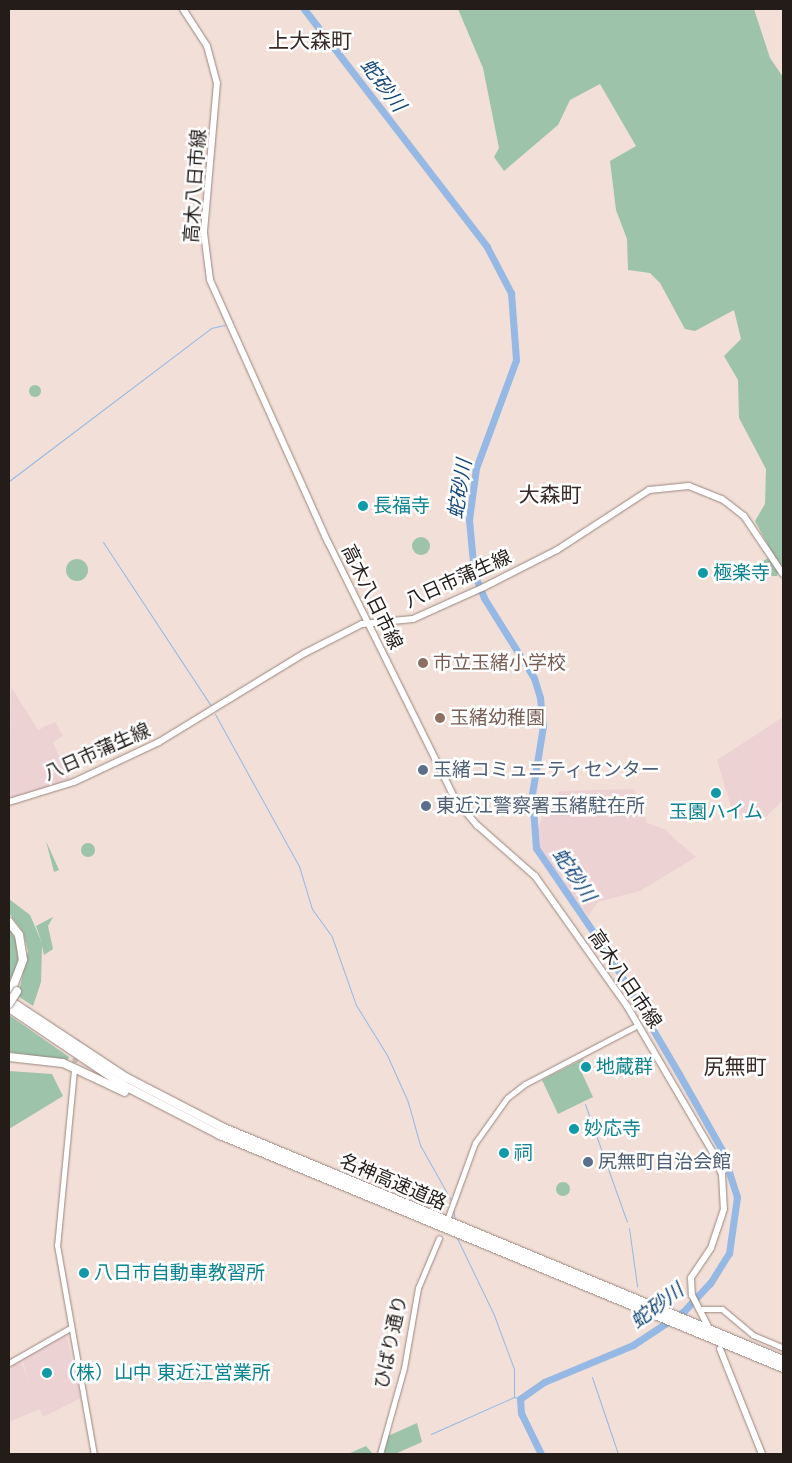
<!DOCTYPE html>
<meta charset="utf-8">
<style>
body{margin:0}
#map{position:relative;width:792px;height:1463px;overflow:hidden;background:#f2dfd7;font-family:Figtree,"Noto Sans JP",sans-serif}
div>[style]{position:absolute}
.industrial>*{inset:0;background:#edd2d4}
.green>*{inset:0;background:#9dc3aa}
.round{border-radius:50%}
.water>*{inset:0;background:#95b9e4}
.stream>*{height:1px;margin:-0.5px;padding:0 0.5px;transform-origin:0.5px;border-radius:0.5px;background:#95b9e4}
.river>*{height:7px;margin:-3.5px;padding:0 3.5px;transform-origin:3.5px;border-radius:3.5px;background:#95b9e4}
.minor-tunnel>*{height:5px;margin-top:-2.5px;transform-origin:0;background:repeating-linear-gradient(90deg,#c9b8b1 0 5px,transparent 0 7.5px)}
.roads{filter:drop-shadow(0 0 1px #98867f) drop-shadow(0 0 1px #98867f)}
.minor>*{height:5px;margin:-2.5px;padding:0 2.5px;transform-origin:2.5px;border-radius:2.5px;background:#fff}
.major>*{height:6px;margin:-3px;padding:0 3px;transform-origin:3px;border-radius:3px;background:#fff}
.highway>*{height:8px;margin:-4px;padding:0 4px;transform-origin:4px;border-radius:4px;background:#fff}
.bridges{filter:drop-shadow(0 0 1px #98867f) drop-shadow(0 0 1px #98867f)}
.highway-bridge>*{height:8px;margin:-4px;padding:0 4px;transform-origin:4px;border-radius:4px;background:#fff}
.dots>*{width:14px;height:14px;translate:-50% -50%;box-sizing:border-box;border:2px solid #fff;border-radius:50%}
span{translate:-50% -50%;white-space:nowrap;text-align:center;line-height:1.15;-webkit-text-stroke:5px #fff;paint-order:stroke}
.street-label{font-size:19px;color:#231c19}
.culture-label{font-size:19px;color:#0d838f}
.left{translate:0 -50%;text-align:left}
.education-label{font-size:19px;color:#785e54}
.service-label{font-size:19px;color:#4e5e75}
.water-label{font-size:20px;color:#15477b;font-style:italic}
.quarter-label{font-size:21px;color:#382924}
.frame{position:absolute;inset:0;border:10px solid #231c19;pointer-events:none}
</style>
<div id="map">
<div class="industrial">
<i style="clip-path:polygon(11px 687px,38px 730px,55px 722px,63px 736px,53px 742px,72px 783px,9px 800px)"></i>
<i style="clip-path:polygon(783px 717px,783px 800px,763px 820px,733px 813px,717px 760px)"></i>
<i style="clip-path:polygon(634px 789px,647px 823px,664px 829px,696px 857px,640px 891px,598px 902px,588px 916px,539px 851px,538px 830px,543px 813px,560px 791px)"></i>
<i style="clip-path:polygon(66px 1333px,81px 1398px,43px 1417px,40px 1409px,9px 1422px,9px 1366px,21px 1361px,30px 1383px,22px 1359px)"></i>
</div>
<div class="green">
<i style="clip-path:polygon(458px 9px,754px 9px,770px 58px,783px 77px,783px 573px,755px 521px,765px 504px,766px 469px,739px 418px,738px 380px,724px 356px,741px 339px,734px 310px,695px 331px,685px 329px,660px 283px,650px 273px,628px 270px,627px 239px,616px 210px,610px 161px,636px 146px,600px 84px,570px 100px,558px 125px,504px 171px,494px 157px,499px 148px,483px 68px)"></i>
<i class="round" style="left:29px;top:385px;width:12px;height:12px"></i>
<i class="round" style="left:412px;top:537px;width:18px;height:18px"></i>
<i style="clip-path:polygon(771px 557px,779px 569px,777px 576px,727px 578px)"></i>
<i class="round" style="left:66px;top:559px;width:22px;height:22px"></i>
<i style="clip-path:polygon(46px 841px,59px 870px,54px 872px)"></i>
<i class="round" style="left:81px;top:843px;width:14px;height:14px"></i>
<i style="clip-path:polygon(9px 899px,30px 915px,42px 943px,36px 926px,53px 917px,48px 926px,53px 949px,44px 955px,42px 946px,41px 982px,33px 1006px,18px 996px,28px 951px,23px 932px,9px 913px)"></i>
<i style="clip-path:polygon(9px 926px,20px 950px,18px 970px,9px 988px)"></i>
<i style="clip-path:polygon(9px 1015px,69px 1057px,67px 1061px,9px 1052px)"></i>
<i style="clip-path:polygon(583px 1059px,588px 1067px,581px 1071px,593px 1097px,558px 1114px,542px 1080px)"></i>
<i style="clip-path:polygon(9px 1071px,52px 1074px,63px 1096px,9px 1129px)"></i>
<i class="round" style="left:556px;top:1182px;width:14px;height:14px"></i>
<i style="clip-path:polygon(417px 1423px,422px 1442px,395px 1454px,384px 1454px,388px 1436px)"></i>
<i style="clip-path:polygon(366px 1446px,373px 1454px,348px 1454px)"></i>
</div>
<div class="water">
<i style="clip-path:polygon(764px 563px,770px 574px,750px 574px,749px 570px)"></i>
</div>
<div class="stream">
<i style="left:9px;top:481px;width:253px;rotate:-37.1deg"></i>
<i style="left:211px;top:328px;width:14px;rotate:-12deg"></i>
<i style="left:103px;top:542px;width:196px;rotate:56.6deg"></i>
<i style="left:215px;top:714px;width:174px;rotate:61.1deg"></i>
<i style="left:299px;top:866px;width:45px;rotate:73.2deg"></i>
<i style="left:312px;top:909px;width:34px;rotate:54deg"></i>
<i style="left:332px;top:937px;width:72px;rotate:70.6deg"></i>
<i style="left:356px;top:1005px;width:59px;rotate:58.2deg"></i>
<i style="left:387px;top:1055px;width:51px;rotate:65.9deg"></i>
<i style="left:408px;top:1102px;width:45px;rotate:74.4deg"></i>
<i style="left:420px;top:1145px;width:63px;rotate:60.6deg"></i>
<i style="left:585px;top:1104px;width:125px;rotate:70.4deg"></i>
<i style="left:453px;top:1209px;width:11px;rotate:80deg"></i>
<i style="left:629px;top:1228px;width:59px;rotate:82.1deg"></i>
<i style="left:456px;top:1236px;width:88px;rotate:64.3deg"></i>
<i style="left:494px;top:1315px;width:58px;rotate:69.7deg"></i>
<i style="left:514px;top:1369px;width:28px;rotate:90deg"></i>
<i style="left:514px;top:1397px;width:6px;rotate:18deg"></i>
<i style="left:592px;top:1377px;width:81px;rotate:71.3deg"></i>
<i style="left:431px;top:1434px;width:91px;rotate:-24deg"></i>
</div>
<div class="river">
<i style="left:304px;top:9px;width:300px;rotate:52.4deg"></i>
<i style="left:487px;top:247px;width:52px;rotate:62.4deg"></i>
<i style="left:511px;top:293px;width:67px;rotate:85.7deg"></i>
<i style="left:516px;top:360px;width:115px;rotate:110.3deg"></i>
<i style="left:476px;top:468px;width:52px;rotate:97.7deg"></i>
<i style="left:469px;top:520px;width:53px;rotate:84.6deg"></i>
<i style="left:474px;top:573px;width:27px;rotate:68deg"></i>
<i style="left:484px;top:598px;width:94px;rotate:58deg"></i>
<i style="left:534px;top:678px;width:21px;rotate:73deg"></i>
<i style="left:540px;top:698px;width:28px;rotate:84deg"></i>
<i style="left:543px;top:726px;width:69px;rotate:99.2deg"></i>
<i style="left:532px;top:794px;width:54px;rotate:85.8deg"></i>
<i style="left:536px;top:848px;width:130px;rotate:55.7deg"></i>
<i style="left:609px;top:955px;width:138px;rotate:59.5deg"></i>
<i style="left:679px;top:1074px;width:87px;rotate:60.5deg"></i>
<i style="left:722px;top:1150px;width:49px;rotate:72.3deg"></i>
<i style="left:737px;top:1197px;width:57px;rotate:98.1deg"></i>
<i style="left:729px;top:1253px;width:36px;rotate:122deg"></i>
<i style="left:710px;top:1283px;width:40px;rotate:133deg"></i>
<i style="left:683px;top:1312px;width:60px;rotate:146.6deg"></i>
<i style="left:633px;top:1345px;width:96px;rotate:157.4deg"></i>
<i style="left:544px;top:1382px;width:29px;rotate:145deg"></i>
<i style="left:520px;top:1399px;width:14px;rotate:86deg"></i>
<i style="left:521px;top:1413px;width:46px;rotate:64deg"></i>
</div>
<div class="minor-tunnel">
<i style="left:74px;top:1070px;width:31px;rotate:-84deg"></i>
</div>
<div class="roads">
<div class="minor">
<i style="left:74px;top:1070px;width:176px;rotate:95.5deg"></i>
<i style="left:57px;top:1245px;width:212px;rotate:80deg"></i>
<i style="left:448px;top:1217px;width:79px;rotate:-70deg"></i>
<i style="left:475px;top:1143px;width:55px;rotate:-54.6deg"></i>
<i style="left:507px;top:1098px;width:23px;rotate:-38deg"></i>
<i style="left:525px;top:1084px;width:127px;rotate:-27.6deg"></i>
<i style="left:700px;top:1309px;width:22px"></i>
<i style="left:722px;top:1309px;width:40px;rotate:40deg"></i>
<i style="left:753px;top:1335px;width:33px;rotate:23deg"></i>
<i style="left:9px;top:1363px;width:70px;rotate:-29.8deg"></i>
<i style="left:380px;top:1454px;width:89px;rotate:-74.4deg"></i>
<i style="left:404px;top:1368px;width:81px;rotate:-80.1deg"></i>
<i style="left:418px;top:1288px;width:54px;rotate:-67.2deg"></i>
</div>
<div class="major">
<i style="left:183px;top:9px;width:44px;rotate:57deg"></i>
<i style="left:207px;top:46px;width:38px;rotate:75deg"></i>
<i style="left:217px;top:83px;width:151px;rotate:95deg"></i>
<i style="left:204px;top:233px;width:47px;rotate:82.7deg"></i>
<i style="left:210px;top:280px;width:287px;rotate:65.8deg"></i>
<i style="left:328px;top:542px;width:287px;rotate:63.7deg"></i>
<i style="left:455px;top:799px;width:35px;rotate:50deg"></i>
<i style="left:478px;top:826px;width:76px;rotate:41.3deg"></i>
<i style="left:535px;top:876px;width:159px;rotate:54.7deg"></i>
<i style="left:627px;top:1006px;width:168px;rotate:59.6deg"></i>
<i style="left:712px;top:1151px;width:25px;rotate:67deg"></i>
<i style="left:722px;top:1174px;width:35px;rotate:87deg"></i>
<i style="left:724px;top:1209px;width:41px;rotate:108.4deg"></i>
<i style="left:711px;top:1248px;width:36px;rotate:124deg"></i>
<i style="left:691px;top:1278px;width:17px;rotate:87deg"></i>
<i style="left:692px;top:1295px;width:35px;rotate:63deg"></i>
<i style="left:9px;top:802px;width:68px;rotate:-17.1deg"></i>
<i style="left:74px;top:782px;width:94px;rotate:-25.2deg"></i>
<i style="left:159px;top:742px;width:171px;rotate:-31.4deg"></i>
<i style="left:305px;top:653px;width:64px;rotate:-27deg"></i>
<i style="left:362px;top:624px;width:51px;rotate:-5.6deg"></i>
<i style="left:413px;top:619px;width:78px;rotate:-24.3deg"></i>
<i style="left:484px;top:587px;width:82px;rotate:-26.9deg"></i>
<i style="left:557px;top:550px;width:110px;rotate:-33.1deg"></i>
<i style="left:649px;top:490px;width:40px;rotate:-5.7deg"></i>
<i style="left:689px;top:486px;width:35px;rotate:22deg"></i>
<i style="left:722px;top:499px;width:28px;rotate:38deg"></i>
<i style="left:744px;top:516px;width:70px;rotate:56.1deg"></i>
<i style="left:720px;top:1349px;width:113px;rotate:68.2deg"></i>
</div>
<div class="highway">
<i style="left:9px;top:922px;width:16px;rotate:52deg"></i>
<i style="left:19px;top:935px;width:25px;rotate:81deg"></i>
<i style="left:23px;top:960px;width:40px;rotate:111deg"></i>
<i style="left:9px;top:1000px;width:141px;rotate:33.5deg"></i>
<i style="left:127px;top:1078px;width:109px;rotate:27.3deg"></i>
<i style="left:224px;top:1128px;width:605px;rotate:22.54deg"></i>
<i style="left:9px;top:1008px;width:138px;rotate:34deg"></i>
<i style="left:123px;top:1085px;width:109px;rotate:27.3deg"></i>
<i style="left:220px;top:1135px;width:609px;rotate:22.48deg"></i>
<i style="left:9px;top:1057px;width:54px;rotate:6.3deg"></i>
<i style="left:63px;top:1063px;width:68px;rotate:25.1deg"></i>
</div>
</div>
<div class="bridges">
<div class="highway-bridge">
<i style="left:9px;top:1004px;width:15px;rotate:-58deg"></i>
</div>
</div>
<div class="dots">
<i style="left:363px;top:506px;background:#0f9aa8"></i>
<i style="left:703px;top:573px;background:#0f9aa8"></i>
<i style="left:423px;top:663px;background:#8d6e63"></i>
<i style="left:440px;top:718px;background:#8d6e63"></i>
<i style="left:423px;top:770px;background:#5c6f8a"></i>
<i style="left:716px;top:793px;background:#0f9aa8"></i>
<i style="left:426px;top:806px;background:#5c6f8a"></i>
<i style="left:586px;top:1067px;background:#0f9aa8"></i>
<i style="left:574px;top:1129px;background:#0f9aa8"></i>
<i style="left:504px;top:1153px;background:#0f9aa8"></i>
<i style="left:588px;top:1162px;background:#5c6f8a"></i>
<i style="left:84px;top:1273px;background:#0f9aa8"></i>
<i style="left:47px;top:1373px;background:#0f9aa8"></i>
</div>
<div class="street-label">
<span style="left:195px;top:186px;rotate:-86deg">高木八日市線</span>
<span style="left:458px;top:579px;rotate:-24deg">八日市蒲生線</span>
<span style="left:372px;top:597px;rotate:64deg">高木八日市線</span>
<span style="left:97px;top:752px;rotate:-24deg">八日市蒲生線</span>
<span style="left:625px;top:979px;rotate:56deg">高木八日市線</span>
<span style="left:393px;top:1182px;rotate:23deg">名神高速道路</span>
<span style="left:391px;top:1342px;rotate:-78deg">ひばり通り</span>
</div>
<div class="culture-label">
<span class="left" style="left:373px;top:506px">長福寺</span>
<span class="left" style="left:713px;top:573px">極楽寺</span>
<span style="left:716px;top:812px">玉園ハイム</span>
<span class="left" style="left:596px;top:1067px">地蔵群</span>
<span class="left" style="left:584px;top:1129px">妙応寺</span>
<span class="left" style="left:514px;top:1153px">祠</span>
<span class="left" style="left:94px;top:1273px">八日市自動車教習所</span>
<span class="left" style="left:57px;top:1373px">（株）山中 東近江営業所</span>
</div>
<div class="education-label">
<span class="left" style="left:433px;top:663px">市立玉緒小学校</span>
<span class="left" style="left:450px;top:718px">玉緒幼稚園</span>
</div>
<div class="service-label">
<span class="left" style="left:433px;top:770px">玉緒コミュニティセンター</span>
<span class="left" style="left:436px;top:806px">東近江警察署玉緒駐在所</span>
<span class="left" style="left:598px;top:1162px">尻無町自治会館</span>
</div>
<div class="water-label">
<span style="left:383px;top:85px;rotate:53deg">蛇砂川</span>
<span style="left:460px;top:489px;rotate:-81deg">蛇砂川</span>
<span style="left:574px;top:875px;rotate:56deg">蛇砂川</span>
<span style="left:657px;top:1306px;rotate:-37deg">蛇砂川</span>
</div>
<div class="quarter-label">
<span style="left:310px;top:41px">上大森町</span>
<span style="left:550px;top:495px">大森町</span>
<span style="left:735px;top:1067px">尻無町</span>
</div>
<div class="frame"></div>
</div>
